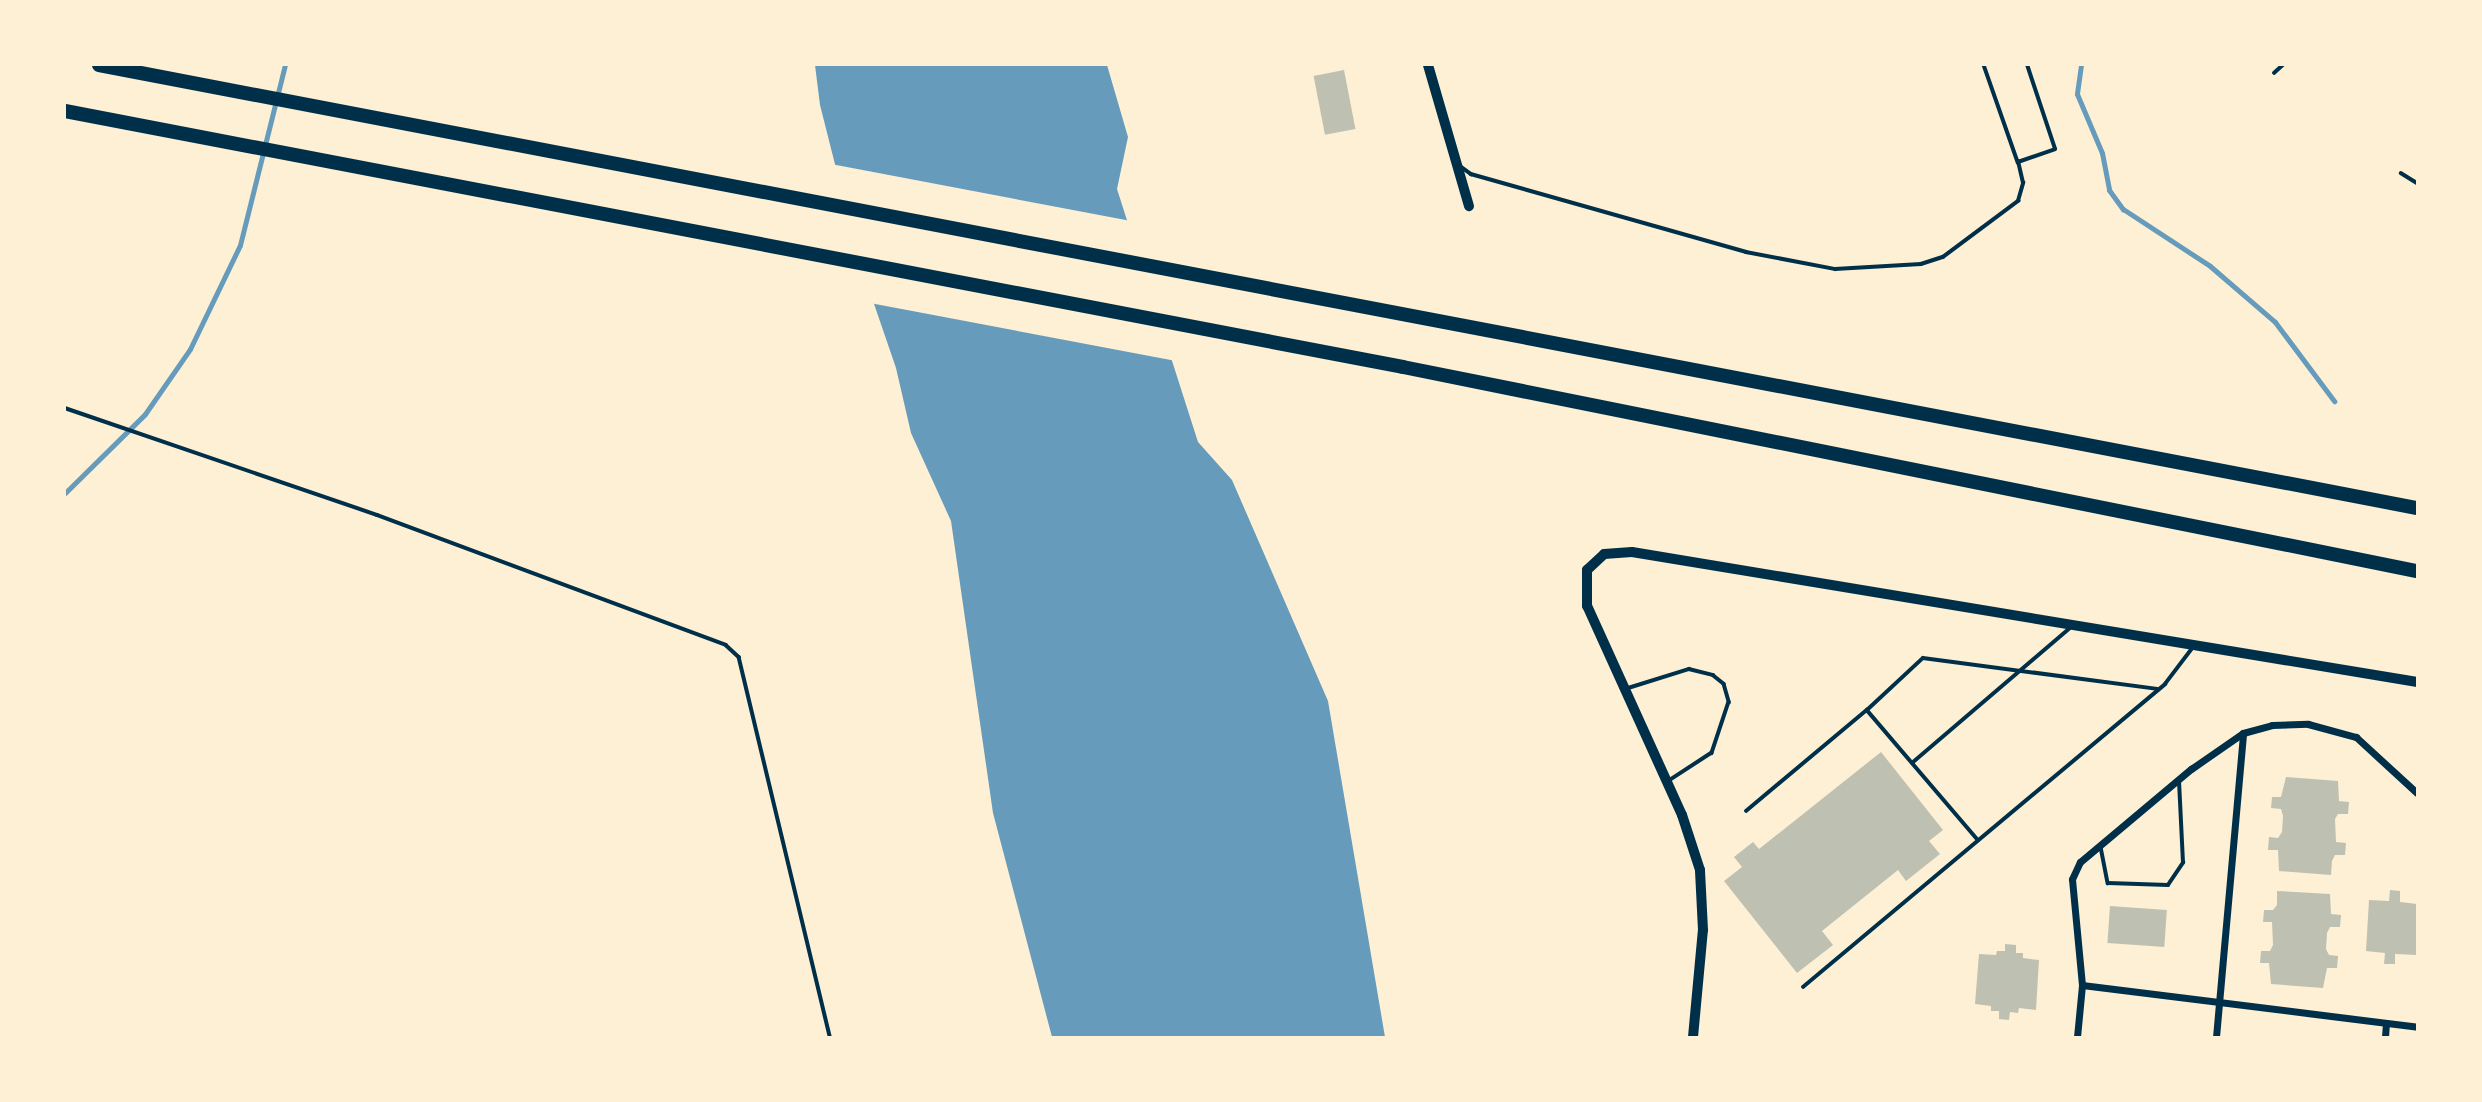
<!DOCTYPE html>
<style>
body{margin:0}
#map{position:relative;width:2482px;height:1102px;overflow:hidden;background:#fdf0d5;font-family:"Space Grotesk",sans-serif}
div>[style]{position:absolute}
.water>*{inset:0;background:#669bbc}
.pier>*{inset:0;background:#fdf0d5}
.stream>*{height:5px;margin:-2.5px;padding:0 2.5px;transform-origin:2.5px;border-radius:2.5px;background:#669bbc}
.building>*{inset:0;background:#bec0b2;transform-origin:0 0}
.path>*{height:3.5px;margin:-1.75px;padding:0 1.75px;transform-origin:1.75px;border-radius:1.75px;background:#003049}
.service>*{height:3.5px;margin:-1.75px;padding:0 1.75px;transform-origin:1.75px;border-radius:1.75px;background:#003049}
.minor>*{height:7px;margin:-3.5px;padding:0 3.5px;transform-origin:3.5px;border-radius:3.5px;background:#003049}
.tertiary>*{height:10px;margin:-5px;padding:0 5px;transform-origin:5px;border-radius:5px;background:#003049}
.motorway>*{height:14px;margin:-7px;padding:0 7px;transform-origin:7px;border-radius:7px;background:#003049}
span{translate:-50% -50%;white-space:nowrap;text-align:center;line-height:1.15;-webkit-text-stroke:6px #fdf0d5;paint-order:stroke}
.frame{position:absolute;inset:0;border:66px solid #fdf0d5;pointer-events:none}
</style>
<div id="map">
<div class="water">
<i style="clip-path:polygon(815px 65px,1107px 65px,1128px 137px,1117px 189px,1198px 442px,1232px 480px,1328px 701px,1385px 1037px,1052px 1037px,993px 813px,951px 521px,911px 433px,896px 368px,860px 263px,820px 105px)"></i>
</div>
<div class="pier">
<i style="clip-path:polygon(831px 164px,1131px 221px,1176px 361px,870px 303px)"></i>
</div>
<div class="stream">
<i style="left:2081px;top:65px;width:29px;rotate:98deg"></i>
<i style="left:2077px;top:94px;width:64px;rotate:67deg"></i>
<i style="left:2102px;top:153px;width:38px;rotate:79deg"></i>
<i style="left:2109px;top:190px;width:24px;rotate:54deg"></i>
<i style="left:2123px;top:209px;width:104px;rotate:33.2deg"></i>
<i style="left:2210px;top:266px;width:86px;rotate:40.7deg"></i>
<i style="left:2275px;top:322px;width:99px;rotate:53.2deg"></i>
<i style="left:65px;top:493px;width:112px;rotate:-44.6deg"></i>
<i style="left:145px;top:414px;width:79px;rotate:-55.3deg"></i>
<i style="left:190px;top:349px;width:115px;rotate:-64.3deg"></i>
<i style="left:240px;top:245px;width:186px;rotate:-76deg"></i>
</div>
<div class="building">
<i style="left:1344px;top:70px;width:60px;height:31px;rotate:79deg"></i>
<i style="clip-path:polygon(1881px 752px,1943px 830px,1929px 841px,1940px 854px,1906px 881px,1898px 870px,1822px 931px,1833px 945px,1797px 973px,1724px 881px,1742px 867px,1734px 857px,1753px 842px,1759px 849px)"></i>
<i style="clip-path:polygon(2286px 777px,2338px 781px,2339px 801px,2349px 802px,2348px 814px,2338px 814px,2335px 819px,2336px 842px,2346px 843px,2345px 855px,2335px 855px,2332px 861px,2331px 875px,2279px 871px,2278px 850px,2268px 850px,2269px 837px,2278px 838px,2282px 832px,2283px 816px,2281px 809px,2271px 808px,2272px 797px,2281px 797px)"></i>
<i style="clip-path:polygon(2390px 890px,2400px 891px,2400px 902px,2417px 904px,2417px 955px,2395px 954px,2395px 964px,2384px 964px,2385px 953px,2366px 951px,2369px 900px,2389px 901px)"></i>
<i style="clip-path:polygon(2277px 891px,2330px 894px,2331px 914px,2341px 915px,2340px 927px,2330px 927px,2327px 933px,2326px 949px,2329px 955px,2338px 956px,2337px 968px,2327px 968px,2323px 988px,2271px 984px,2269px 963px,2260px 963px,2261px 951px,2270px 951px,2273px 945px,2272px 922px,2263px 922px,2264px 910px,2273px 910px,2277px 905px)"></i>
<i style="left:2110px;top:906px;width:57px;height:37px;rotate:4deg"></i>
<i style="clip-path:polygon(2005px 944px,2016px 945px,2016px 953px,2023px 953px,2023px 958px,2039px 960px,2036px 1010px,2019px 1008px,2018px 1013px,2010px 1012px,2009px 1020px,1999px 1019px,1999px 1011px,1991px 1011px,1991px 1006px,1975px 1004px,1979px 954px,1996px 955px,1997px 951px,2005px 951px)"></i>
</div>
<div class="path">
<i style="left:65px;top:408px;width:330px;rotate:18.9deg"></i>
<i style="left:377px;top:515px;width:372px;rotate:20.4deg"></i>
<i style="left:726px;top:645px;width:18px;rotate:43deg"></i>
<i style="left:739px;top:657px;width:391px;rotate:76.5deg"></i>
</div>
<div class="service">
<i style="left:1984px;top:65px;width:103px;rotate:70.7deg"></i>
<i style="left:2274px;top:73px;width:12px;rotate:-42deg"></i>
<i style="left:1460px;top:166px;width:14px;rotate:36deg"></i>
<i style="left:1471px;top:174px;width:286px;rotate:15.8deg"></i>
<i style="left:1746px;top:252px;width:91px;rotate:10.8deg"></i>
<i style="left:1835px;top:269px;width:86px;rotate:-3.3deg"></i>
<i style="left:1921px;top:264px;width:23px;rotate:-18deg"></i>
<i style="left:1943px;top:257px;width:94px;rotate:-36.7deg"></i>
<i style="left:2018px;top:201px;width:19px;rotate:-74deg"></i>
<i style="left:2023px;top:183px;width:22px;rotate:-103deg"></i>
<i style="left:2018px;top:162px;width:39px;rotate:-19deg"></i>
<i style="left:2055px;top:149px;width:89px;rotate:-108.4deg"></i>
<i style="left:2401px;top:173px;width:19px;rotate:32deg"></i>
<i style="left:1625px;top:689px;width:67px;rotate:-17.4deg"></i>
<i style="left:1689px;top:669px;width:25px;rotate:14deg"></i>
<i style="left:1713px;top:675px;width:14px;rotate:39deg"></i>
<i style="left:1724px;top:684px;width:19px;rotate:74deg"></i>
<i style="left:1729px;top:702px;width:54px;rotate:108.4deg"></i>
<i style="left:1712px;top:753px;width:51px;rotate:146.9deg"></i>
<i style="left:1867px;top:710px;width:76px;rotate:-42.9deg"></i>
<i style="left:1923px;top:658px;width:236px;rotate:7.5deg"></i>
<i style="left:1912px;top:763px;width:208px;rotate:-40.5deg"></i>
<i style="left:1746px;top:811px;width:158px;rotate:-39.9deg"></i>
<i style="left:1867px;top:710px;width:171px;rotate:49.5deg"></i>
<i style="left:2101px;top:847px;width:37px;rotate:79deg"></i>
<i style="left:2108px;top:883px;width:60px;rotate:1.9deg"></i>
<i style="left:2168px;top:885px;width:27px;rotate:-56deg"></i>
<i style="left:2183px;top:863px;width:83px;rotate:-92.8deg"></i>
<i style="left:1803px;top:987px;width:472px;rotate:-39.9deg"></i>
<i style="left:2165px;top:684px;width:48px;rotate:-52.7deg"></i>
</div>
<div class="minor">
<i style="left:2082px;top:985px;width:338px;rotate:7.1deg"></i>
<i style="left:2077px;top:1037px;width:52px;rotate:-84.5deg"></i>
<i style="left:2082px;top:985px;width:106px;rotate:-95.4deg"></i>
<i style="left:2072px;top:879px;width:19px;rotate:-65deg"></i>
<i style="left:2080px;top:862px;width:145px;rotate:-40deg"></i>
<i style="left:2191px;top:769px;width:63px;rotate:-34.7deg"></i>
<i style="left:2243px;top:733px;width:30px;rotate:-15deg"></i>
<i style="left:2272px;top:725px;width:36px;rotate:-2deg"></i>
<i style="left:2308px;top:724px;width:50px;rotate:15.2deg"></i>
<i style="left:2356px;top:737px;width:83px;rotate:42.6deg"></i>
<i style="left:2216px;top:1037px;width:305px;rotate:-84.9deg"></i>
<i style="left:2385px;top:1037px;width:14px;rotate:-86deg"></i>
</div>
<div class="tertiary">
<i style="left:1428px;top:65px;width:147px;rotate:73.8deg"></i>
<i style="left:1693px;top:1037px;width:107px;rotate:-84.7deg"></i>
<i style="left:1703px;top:930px;width:60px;rotate:-92.9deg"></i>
<i style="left:1700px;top:870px;width:58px;rotate:-108.1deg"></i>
<i style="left:1682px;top:815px;width:230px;rotate:-114.4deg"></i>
<i style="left:1587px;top:606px;width:36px;rotate:-90deg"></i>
<i style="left:1587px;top:570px;width:23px;rotate:-43deg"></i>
<i style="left:1604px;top:554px;width:28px;rotate:-4deg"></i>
<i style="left:1632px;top:552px;width:796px;rotate:9.4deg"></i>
</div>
<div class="motorway">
<i style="left:99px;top:65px;width:2360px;rotate:10.82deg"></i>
<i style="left:65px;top:111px;width:1362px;rotate:10.83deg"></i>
<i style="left:1403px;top:367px;width:1034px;rotate:11.38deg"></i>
</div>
<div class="frame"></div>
</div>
